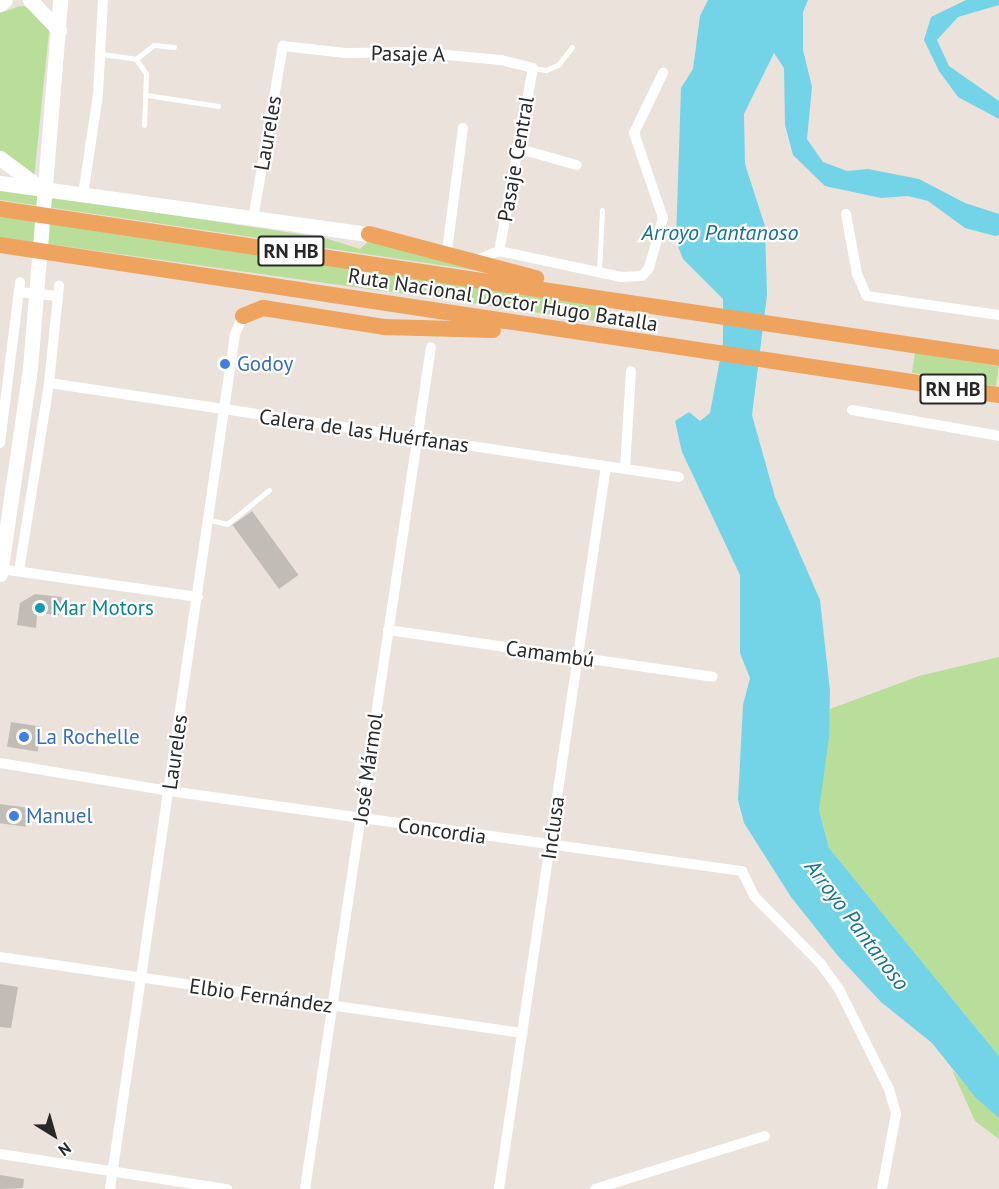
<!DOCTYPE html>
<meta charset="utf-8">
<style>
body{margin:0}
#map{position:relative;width:999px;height:1189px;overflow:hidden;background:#eae2db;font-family:"PT Sans",sans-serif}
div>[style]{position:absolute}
.green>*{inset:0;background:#b8de9a;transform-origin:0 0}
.water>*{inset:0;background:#73d4e7}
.building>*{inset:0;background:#c2bcb7;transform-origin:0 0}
.service>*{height:5px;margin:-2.5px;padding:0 2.5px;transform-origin:2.5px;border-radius:2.5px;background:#fff}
.minor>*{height:10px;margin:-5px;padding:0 5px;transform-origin:5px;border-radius:5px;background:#fff}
.secondary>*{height:15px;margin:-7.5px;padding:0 7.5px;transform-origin:7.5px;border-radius:7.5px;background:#fff}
.trunk>*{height:16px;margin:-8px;padding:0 8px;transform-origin:8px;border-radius:8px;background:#eea45e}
.dots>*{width:16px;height:16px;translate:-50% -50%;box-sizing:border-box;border:3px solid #fff;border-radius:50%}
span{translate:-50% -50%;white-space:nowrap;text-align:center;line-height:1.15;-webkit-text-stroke:4.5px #fff;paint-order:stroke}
.shield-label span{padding:2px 4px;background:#fff;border:2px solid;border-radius:4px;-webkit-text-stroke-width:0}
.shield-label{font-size:20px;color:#282828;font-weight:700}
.street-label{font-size:21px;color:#282828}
.shop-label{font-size:21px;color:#366cbe}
.left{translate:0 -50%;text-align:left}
.culture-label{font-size:21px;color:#0d838f}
.water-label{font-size:22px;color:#157290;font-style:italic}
.north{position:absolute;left:24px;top:1105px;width:60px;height:60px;-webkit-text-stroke:4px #fff;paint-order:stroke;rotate:143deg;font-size:16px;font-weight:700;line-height:24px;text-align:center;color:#282828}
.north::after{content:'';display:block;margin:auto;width:21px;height:27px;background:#282828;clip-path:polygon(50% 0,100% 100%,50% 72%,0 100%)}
</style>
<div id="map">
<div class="green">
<i style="clip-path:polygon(20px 6px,30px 7px,47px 23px,49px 32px,34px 178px,0 152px,0 13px)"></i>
<i style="clip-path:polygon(0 189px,325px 238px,360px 249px,370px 240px,501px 274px,0 200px)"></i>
<i style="left:0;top:217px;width:610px;height:20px;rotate:8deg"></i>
<i style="left:915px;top:353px;width:85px;height:20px;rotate:9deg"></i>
<i style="clip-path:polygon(999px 657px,999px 1056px,829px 848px,819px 810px,830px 709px,919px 676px)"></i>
<i style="clip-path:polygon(952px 1070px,999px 1118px,999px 1139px,975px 1121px)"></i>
</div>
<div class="water">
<i style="clip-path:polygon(708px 0,808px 0,803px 12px,803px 50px,812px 87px,807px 139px,823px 162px,847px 171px,868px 169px,919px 179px,965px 203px,999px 214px,999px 235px,995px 236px,965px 228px,928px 201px,908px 196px,881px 198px,825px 186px,793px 155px,785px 125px,784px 68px,774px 53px,744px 114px,745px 164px,765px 226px,767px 295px,752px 415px,775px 497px,820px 600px,830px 691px,829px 737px,819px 810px,829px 848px,999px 1056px,999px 1118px,976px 1098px,932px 1043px,881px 1002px,838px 956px,791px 897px,744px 823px,738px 800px,743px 705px,750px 678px,740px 653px,740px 575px,682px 452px,675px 421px,689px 412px,700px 421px,710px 413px,723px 343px,723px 299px,683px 259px,676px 241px,681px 88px,693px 69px,700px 16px)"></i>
<i style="clip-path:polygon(966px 0,999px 0,999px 5px,958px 17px,937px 40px,949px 66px,999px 101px,999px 119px,958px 97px,939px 71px,924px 40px,931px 17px)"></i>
</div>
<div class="building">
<i style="left:252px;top:511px;width:79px;height:24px;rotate:54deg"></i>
<i style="clip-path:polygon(35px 594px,62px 597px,59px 615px,37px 613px,36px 628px,17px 625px,20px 603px)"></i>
<i style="left:11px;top:722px;width:31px;height:25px;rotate:9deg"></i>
<i style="left:0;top:804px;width:29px;height:19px;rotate:8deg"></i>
<i style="clip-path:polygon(0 984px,18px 987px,11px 1028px,0 1027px)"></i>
<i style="clip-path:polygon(0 1175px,24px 1179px,23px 1188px,0 1189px)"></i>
</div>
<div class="service">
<i style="left:102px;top:54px;width:34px;rotate:8deg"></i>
<i style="left:136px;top:59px;width:18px;rotate:56deg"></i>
<i style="left:146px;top:74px;width:51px;rotate:92.2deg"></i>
<i style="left:136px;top:59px;width:23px;rotate:-38deg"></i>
<i style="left:154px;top:45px;width:20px;rotate:6deg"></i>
<i style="left:533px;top:68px;width:13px;rotate:9deg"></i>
<i style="left:546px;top:70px;width:13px;rotate:-23deg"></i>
<i style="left:558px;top:65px;width:23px;rotate:-52deg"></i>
<i style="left:147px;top:95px;width:72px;rotate:8.8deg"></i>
<i style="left:599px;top:272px;width:62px;rotate:-87.2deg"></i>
<i style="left:210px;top:520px;width:17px;rotate:13deg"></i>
<i style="left:227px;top:524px;width:54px;rotate:-39deg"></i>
</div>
<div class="minor">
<i style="left:516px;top:148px;width:63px;rotate:15.6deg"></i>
<i style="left:83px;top:195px;width:101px;rotate:-81.5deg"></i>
<i style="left:98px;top:95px;width:95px;rotate:-87deg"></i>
<i style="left:846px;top:214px;width:61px;rotate:79.6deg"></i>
<i style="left:857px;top:274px;width:24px;rotate:66deg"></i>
<i style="left:867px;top:296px;width:133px;rotate:8.2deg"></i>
<i style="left:253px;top:219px;width:176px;rotate:-80.2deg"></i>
<i style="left:283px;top:46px;width:63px;rotate:6.3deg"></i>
<i style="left:346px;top:53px;width:69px;rotate:-0.8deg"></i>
<i style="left:415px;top:52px;width:86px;rotate:5.3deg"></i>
<i style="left:501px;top:60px;width:33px;rotate:14deg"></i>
<i style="left:533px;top:68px;width:186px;rotate:100.5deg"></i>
<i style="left:447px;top:251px;width:124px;rotate:-82.6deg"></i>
<i style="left:476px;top:260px;width:25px;rotate:-21deg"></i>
<i style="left:499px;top:251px;width:125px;rotate:12deg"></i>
<i style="left:621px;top:277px;width:21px;rotate:-3deg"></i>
<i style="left:642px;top:276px;width:11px;rotate:-49deg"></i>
<i style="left:649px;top:268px;width:52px;rotate:-74.4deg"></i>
<i style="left:663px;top:218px;width:90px;rotate:-108.8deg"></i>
<i style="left:634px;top:133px;width:67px;rotate:-64.2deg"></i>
<i style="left:19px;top:292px;width:39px;rotate:6deg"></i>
<i style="left:49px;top:383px;width:637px;rotate:8.49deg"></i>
<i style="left:852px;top:410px;width:149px;rotate:10deg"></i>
<i style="left:0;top:443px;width:162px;rotate:-82.9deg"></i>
<i style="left:625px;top:469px;width:98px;rotate:-86.5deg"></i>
<i style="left:1px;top:569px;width:199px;rotate:8.1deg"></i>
<i style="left:19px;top:571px;width:190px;rotate:-80.9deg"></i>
<i style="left:49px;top:383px;width:98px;rotate:-84.1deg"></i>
<i style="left:388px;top:630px;width:328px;rotate:8.2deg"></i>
<i style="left:0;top:763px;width:171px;rotate:9.4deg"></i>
<i style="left:169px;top:791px;width:579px;rotate:7.95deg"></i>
<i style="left:742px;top:871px;width:28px;rotate:64deg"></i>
<i style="left:754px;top:896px;width:94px;rotate:45.4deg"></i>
<i style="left:820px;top:963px;width:32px;rotate:54deg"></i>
<i style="left:839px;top:989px;width:112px;rotate:63.4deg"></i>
<i style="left:889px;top:1089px;width:26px;rotate:74deg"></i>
<i style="left:896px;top:1114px;width:76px;rotate:100.6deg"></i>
<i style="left:0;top:957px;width:528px;rotate:8.28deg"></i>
<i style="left:0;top:1154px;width:230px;rotate:8.8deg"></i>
<i style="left:110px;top:1189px;width:864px;rotate:-81.68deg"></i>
<i style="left:235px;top:334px;width:20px;rotate:-66deg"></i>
<i style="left:305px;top:1189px;width:851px;rotate:-81.49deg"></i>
<i style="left:499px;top:1189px;width:731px;rotate:-81.58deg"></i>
<i style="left:595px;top:1189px;width:178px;rotate:-17.3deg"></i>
</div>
<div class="secondary">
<i style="left:30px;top:0;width:42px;rotate:46deg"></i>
<i style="left:0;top:4px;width:6px;rotate:-39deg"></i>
<i style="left:0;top:158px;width:44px;rotate:36.6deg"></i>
<i style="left:0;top:183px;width:373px;rotate:7.9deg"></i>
<i style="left:0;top:574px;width:208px;rotate:-81.7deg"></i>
<i style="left:30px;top:368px;width:369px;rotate:-85.3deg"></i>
</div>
<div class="trunk">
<i style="left:0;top:209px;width:1010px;rotate:8.48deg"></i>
<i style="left:369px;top:234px;width:173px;rotate:14.8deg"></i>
<i style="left:0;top:245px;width:1010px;rotate:8.54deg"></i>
<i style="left:243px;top:316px;width:22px;rotate:-22deg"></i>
<i style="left:263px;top:308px;width:122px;rotate:8.9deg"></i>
<i style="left:384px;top:327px;width:109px;rotate:1.6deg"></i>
</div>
<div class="dots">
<i style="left:225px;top:364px;background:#3f7fe0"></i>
<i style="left:40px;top:608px;background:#0f9aa8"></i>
<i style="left:24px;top:737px;background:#3f7fe0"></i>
<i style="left:14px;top:816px;background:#3f7fe0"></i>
</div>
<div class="shield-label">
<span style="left:291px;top:251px">RN HB</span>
<span style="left:953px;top:389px">RN HB</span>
</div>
<div class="street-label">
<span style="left:408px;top:54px;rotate:1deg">Pasaje A</span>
<span style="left:268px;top:133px;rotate:-80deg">Laureles</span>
<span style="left:516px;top:159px;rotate:-80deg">Pasaje Central</span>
<span style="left:503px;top:300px;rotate:9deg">Ruta Nacional Doctor Hugo Batalla</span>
<span style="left:364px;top:431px;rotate:8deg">Calera de las Huérfanas</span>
<span style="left:550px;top:654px;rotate:8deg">Camambú</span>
<span style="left:175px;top:752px;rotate:-82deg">Laureles</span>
<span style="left:368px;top:768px;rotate:-82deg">José Mármol</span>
<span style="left:553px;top:828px;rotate:-82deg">Inclusa</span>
<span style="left:442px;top:831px;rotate:8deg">Concordia</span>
<span style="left:261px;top:996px;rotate:8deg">Elbio Fernández</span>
</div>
<div class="shop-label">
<span class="left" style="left:237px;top:364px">Godoy</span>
<span class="left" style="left:36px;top:737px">La Rochelle</span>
<span class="left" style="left:26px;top:816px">Manuel</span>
</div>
<div class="culture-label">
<span class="left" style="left:52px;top:608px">Mar Motors</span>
</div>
<div class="water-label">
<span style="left:720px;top:233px">Arroyo Pantanoso</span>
<span style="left:857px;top:925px;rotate:53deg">Arroyo Pantanoso</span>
</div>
<div class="north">N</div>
</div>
